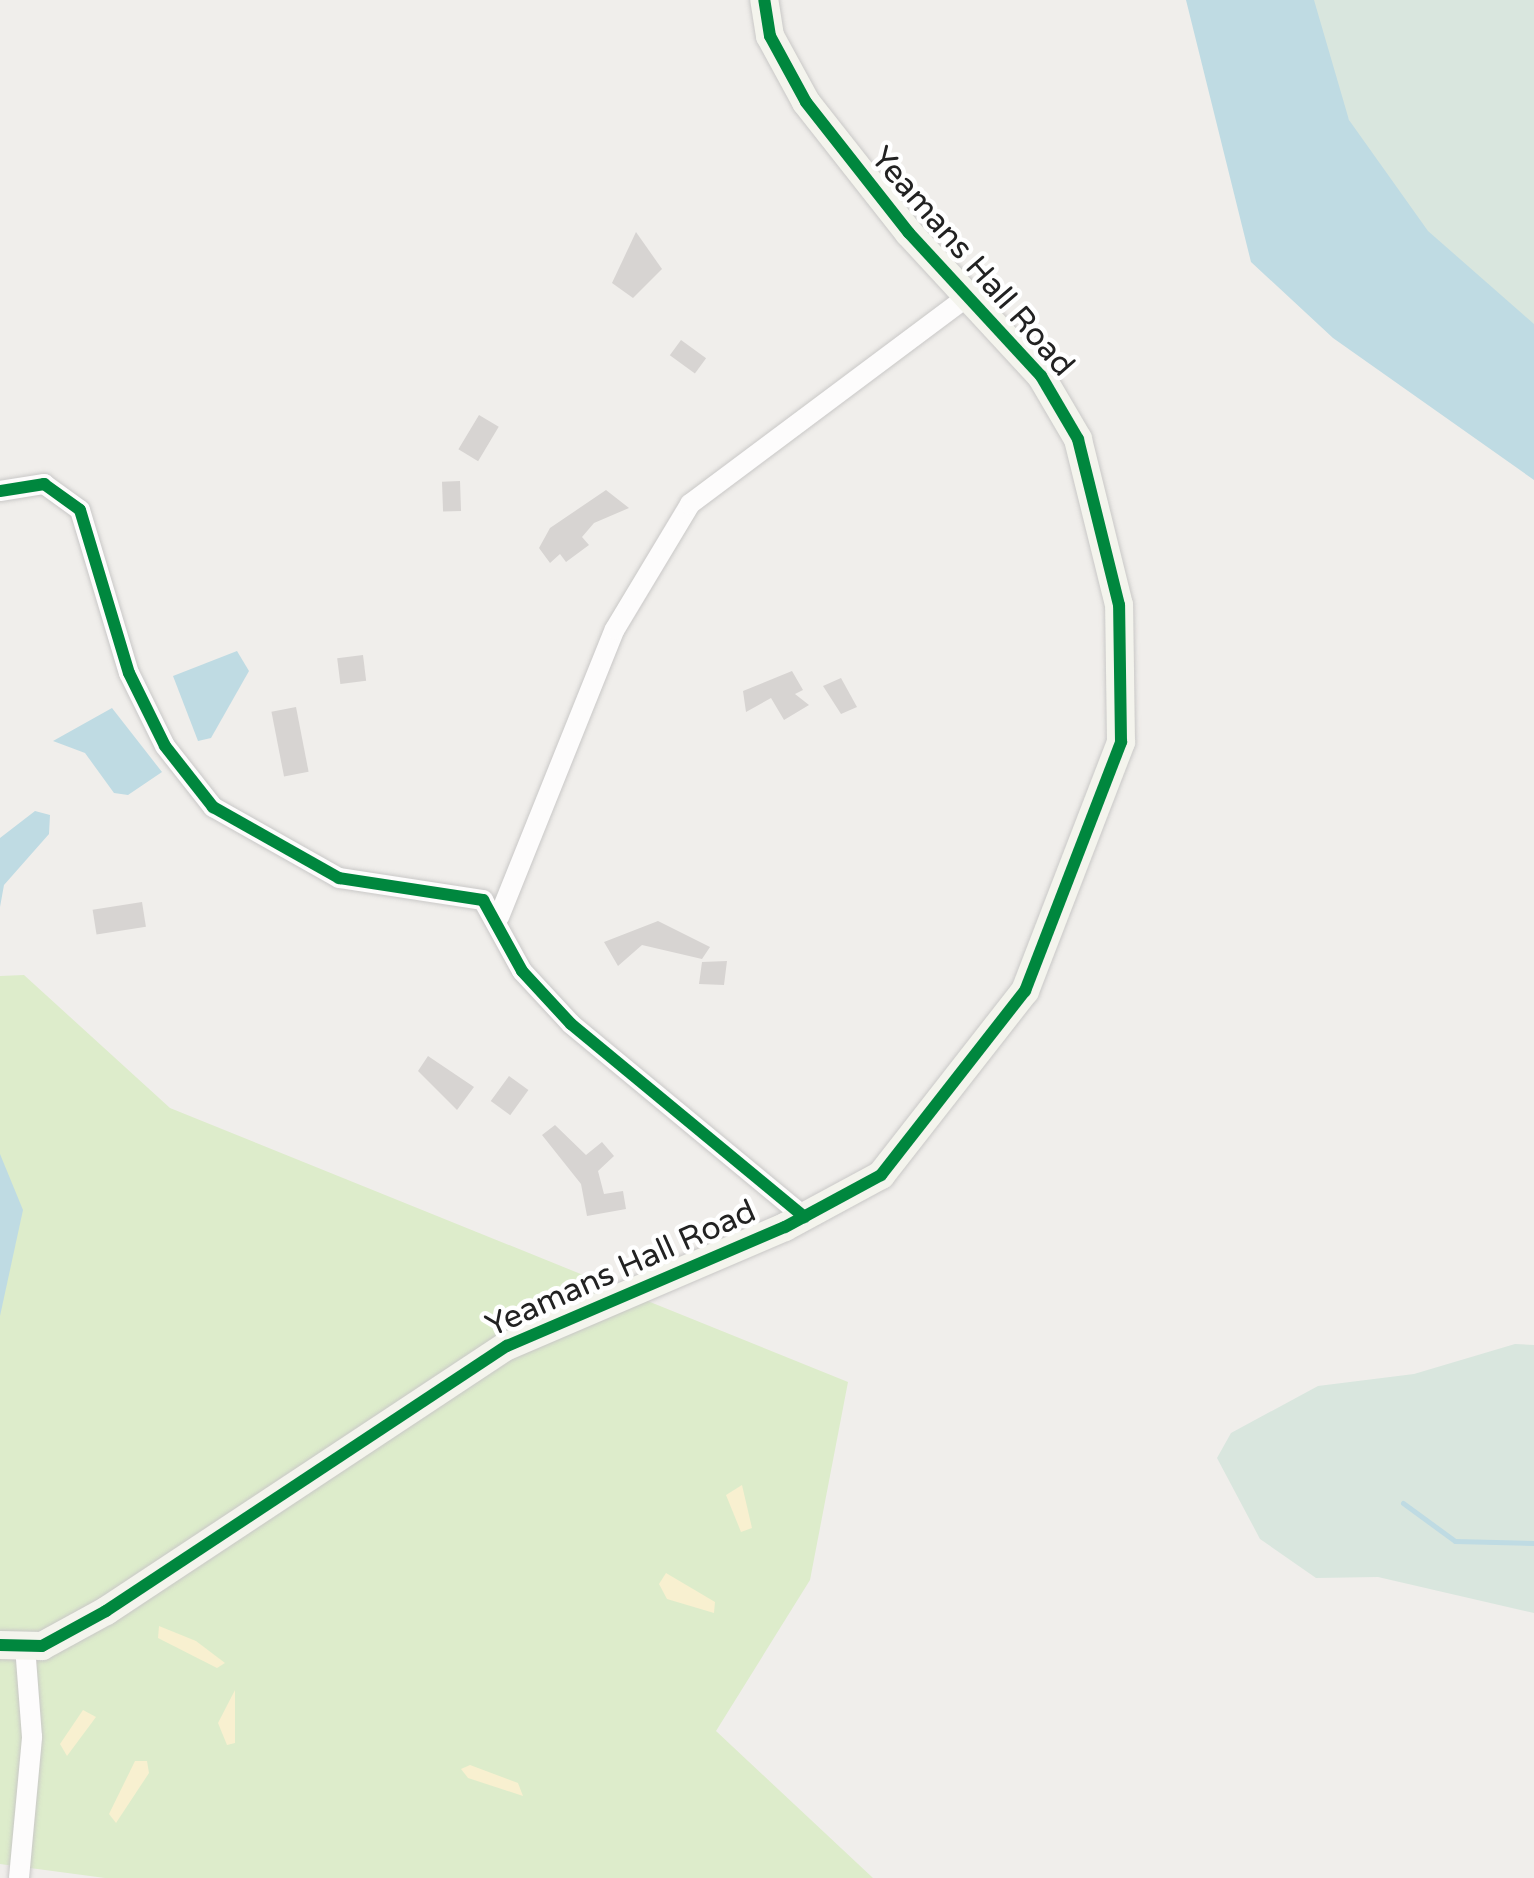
<!DOCTYPE html>
<style>
body{margin:0}
#map{position:relative;width:1534px;height:1878px;overflow:hidden;background:#f0eeeb;font-family:"Varela Round",sans-serif}
div>[style]{position:absolute}
.grass>*{inset:0;background:#ddeccb}
.wetland>*{inset:0;background:#d9e6de}
.sand>*{inset:0;background:#f8f0d0}
.water>*{inset:0;background:#bfdbe3}
.stream>*{height:5px;margin:-2.5px;padding:0 2.5px;transform-origin:2.5px;border-radius:2.5px;background:#bfdbe3}
.building>*{inset:0;background:#d7d4d2;transform-origin:0 0}
.roads{filter:drop-shadow(0 0 2px #c9c8c7) drop-shadow(0 0 2px #c9c8c7)}
.street>*{height:20px;margin:-10px;padding:0 10px;transform-origin:10px;border-radius:10px;background:#fdfcfc}
.secondary>*{height:28px;margin:-14px;padding:0 14px;transform-origin:14px;border-radius:14px;background:#f4f4ed}
.cycleway>*{height:12px;margin:-6px;padding:0 6px;transform-origin:6px;border-radius:6px;background:#00873e}
span{translate:-50% -50%;white-space:nowrap;text-align:center;line-height:1.15;-webkit-text-stroke:9px #fff;paint-order:stroke}
.street-label{font-size:32px;color:#222}
</style>
<div id="map">
<div class="grass">
<i style="clip-path:polygon(24px 975px,170px 1108px,848px 1382px,810px 1580px,716px 1731px,873px 1878px,105px 1878px,0 1864px,0 976px)"></i>
</div>
<div class="wetland">
<i style="clip-path:polygon(1289px 0,1534px 0,1534px 349px,1435px 292px)"></i>
<i style="clip-path:polygon(1515px 1344px,1534px 1345px,1534px 1613px,1378px 1577px,1316px 1578px,1260px 1539px,1217px 1458px,1231px 1433px,1318px 1386px,1414px 1374px)"></i>
</div>
<div class="sand">
<i style="clip-path:polygon(742px 1485px,752px 1528px,741px 1532px,726px 1495px)"></i>
<i style="clip-path:polygon(666px 1573px,715px 1602px,714px 1613px,667px 1599px,659px 1584px)"></i>
<i style="clip-path:polygon(159px 1626px,196px 1641px,225px 1663px,217px 1668px,158px 1638px)"></i>
<i style="clip-path:polygon(235px 1690px,235px 1743px,227px 1745px,218px 1723px)"></i>
<i style="clip-path:polygon(83px 1710px,96px 1717px,67px 1756px,60px 1744px)"></i>
<i style="clip-path:polygon(135px 1761px,147px 1761px,149px 1773px,116px 1823px,109px 1814px)"></i>
<i style="clip-path:polygon(470px 1765px,518px 1783px,523px 1796px,468px 1778px,461px 1769px)"></i>
</div>
<div class="water">
<i style="clip-path:polygon(1186px 0,1314px 0,1349px 120px,1428px 231px,1534px 324px,1534px 480px,1333px 338px,1251px 262px)"></i>
<i style="clip-path:polygon(237px 651px,249px 671px,211px 738px,198px 741px,173px 676px)"></i>
<i style="clip-path:polygon(112px 708px,162px 772px,128px 795px,114px 793px,85px 753px,53px 741px)"></i>
<i style="clip-path:polygon(35px 811px,50px 815px,49px 834px,4px 885px,0 907px,0 838px)"></i>
<i style="clip-path:polygon(0 1154px,23px 1210px,0 1316px)"></i>
</div>
<div class="stream">
<i style="left:1403px;top:1503px;width:64px;rotate:36.2deg"></i>
<i style="left:1455px;top:1541px;width:79px;rotate:1.5deg"></i>
</div>
<div class="building">
<i style="clip-path:polygon(636px 232px,662px 269px,633px 298px,612px 283px)"></i>
<i style="left:681px;top:340px;width:31px;height:19px;rotate:36deg"></i>
<i style="left:479px;top:415px;width:23px;height:40px;rotate:31deg"></i>
<i style="left:460px;top:481px;width:30px;height:18px;rotate:88deg"></i>
<i style="clip-path:polygon(606px 490px,629px 508px,594px 523px,582px 537px,589px 545px,566px 562px,560px 554px,550px 563px,539px 548px,550px 528px)"></i>
<i style="left:363px;top:655px;width:26px;height:26px;rotate:83deg"></i>
<i style="clip-path:polygon(792px 671px,803px 690px,795px 694px,809px 705px,784px 720px,771px 698px,746px 712px,743px 691px)"></i>
<i style="clip-path:polygon(841px 678px,857px 707px,841px 714px,823px 686px)"></i>
<i style="left:296px;top:707px;width:66px;height:25px;rotate:79deg"></i>
<i style="left:142px;top:902px;width:25px;height:50px;rotate:81deg"></i>
<i style="clip-path:polygon(658px 921px,710px 947px,702px 959px,642px 945px,618px 966px,604px 942px)"></i>
<i style="clip-path:polygon(727px 961px,724px 985px,699px 984px,702px 962px)"></i>
<i style="clip-path:polygon(428px 1056px,474px 1087px,457px 1110px,418px 1071px)"></i>
<i style="left:509px;top:1076px;width:24px;height:31px;rotate:36deg"></i>
<i style="clip-path:polygon(555px 1125px,586px 1155px,602px 1142px,614px 1156px,598px 1171px,604px 1194px,623px 1191px,626px 1209px,587px 1216px,581px 1184px,542px 1135px)"></i>
</div>
<div class="roads">
<div class="street">
<i style="left:0;top:491px;width:45px;rotate:-9deg"></i>
<i style="left:44px;top:484px;width:44px;rotate:35.8deg"></i>
<i style="left:80px;top:510px;width:170px;rotate:73.3deg"></i>
<i style="left:129px;top:673px;width:81px;rotate:63.7deg"></i>
<i style="left:165px;top:746px;width:78px;rotate:51.8deg"></i>
<i style="left:213px;top:807px;width:145px;rotate:29.4deg"></i>
<i style="left:339px;top:878px;width:146px;rotate:8.7deg"></i>
<i style="left:483px;top:900px;width:81px;rotate:61.2deg"></i>
<i style="left:522px;top:971px;width:72px;rotate:47.2deg"></i>
<i style="left:571px;top:1024px;width:303px;rotate:39.6deg"></i>
<i style="left:499px;top:917px;width:310px;rotate:-68.1deg"></i>
<i style="left:615px;top:629px;width:146px;rotate:-59deg"></i>
<i style="left:690px;top:504px;width:347px;rotate:-36.8deg"></i>
<i style="left:19px;top:1878px;width:142px;rotate:-84.7deg"></i>
<i style="left:32px;top:1737px;width:90px;rotate:-94.4deg"></i>
</div>
<div class="secondary">
<i style="left:0;top:1645px;width:42px;rotate:1.4deg"></i>
<i style="left:42px;top:1646px;width:73px;rotate:-28.7deg"></i>
<i style="left:106px;top:1611px;width:481px;rotate:-33.5deg"></i>
<i style="left:507px;top:1346px;width:302px;rotate:-23.2deg"></i>
<i style="left:785px;top:1227px;width:109px;rotate:-28.4deg"></i>
<i style="left:881px;top:1175px;width:234px;rotate:-52deg"></i>
<i style="left:1025px;top:991px;width:267px;rotate:-68.9deg"></i>
<i style="left:1121px;top:742px;width:137px;rotate:-90.8deg"></i>
<i style="left:1119px;top:605px;width:171px;rotate:-103.9deg"></i>
<i style="left:1078px;top:439px;width:73px;rotate:-120.4deg"></i>
<i style="left:1041px;top:376px;width:195px;rotate:-132.7deg"></i>
<i style="left:909px;top:233px;width:167px;rotate:-128.2deg"></i>
<i style="left:806px;top:102px;width:75px;rotate:-118.6deg"></i>
<i style="left:770px;top:36px;width:36px;rotate:-99deg"></i>
</div>
</div>
<div class="cycleway">
<i style="left:0;top:491px;width:45px;rotate:-9deg"></i>
<i style="left:44px;top:484px;width:44px;rotate:35.8deg"></i>
<i style="left:80px;top:510px;width:170px;rotate:73.3deg"></i>
<i style="left:129px;top:673px;width:81px;rotate:63.7deg"></i>
<i style="left:165px;top:746px;width:78px;rotate:51.8deg"></i>
<i style="left:213px;top:807px;width:145px;rotate:29.4deg"></i>
<i style="left:339px;top:878px;width:146px;rotate:8.7deg"></i>
<i style="left:483px;top:900px;width:81px;rotate:61.2deg"></i>
<i style="left:522px;top:971px;width:72px;rotate:47.2deg"></i>
<i style="left:571px;top:1024px;width:303px;rotate:39.6deg"></i>
<i style="left:0;top:1645px;width:42px;rotate:1.4deg"></i>
<i style="left:42px;top:1646px;width:73px;rotate:-28.7deg"></i>
<i style="left:106px;top:1611px;width:481px;rotate:-33.5deg"></i>
<i style="left:507px;top:1346px;width:302px;rotate:-23.2deg"></i>
<i style="left:785px;top:1227px;width:109px;rotate:-28.4deg"></i>
<i style="left:881px;top:1175px;width:234px;rotate:-52deg"></i>
<i style="left:1025px;top:991px;width:267px;rotate:-68.9deg"></i>
<i style="left:1121px;top:742px;width:137px;rotate:-90.8deg"></i>
<i style="left:1119px;top:605px;width:171px;rotate:-103.9deg"></i>
<i style="left:1078px;top:439px;width:73px;rotate:-120.4deg"></i>
<i style="left:1041px;top:376px;width:195px;rotate:-132.7deg"></i>
<i style="left:909px;top:233px;width:167px;rotate:-128.2deg"></i>
<i style="left:806px;top:102px;width:75px;rotate:-118.6deg"></i>
<i style="left:770px;top:36px;width:36px;rotate:-99deg"></i>
</div>
<div class="street-label">
<span style="left:972px;top:262px;rotate:49deg">Yeamans Hall Road</span>
<span style="left:621px;top:1269px;rotate:-24deg">Yeamans Hall Road</span>
</div>
</div>
